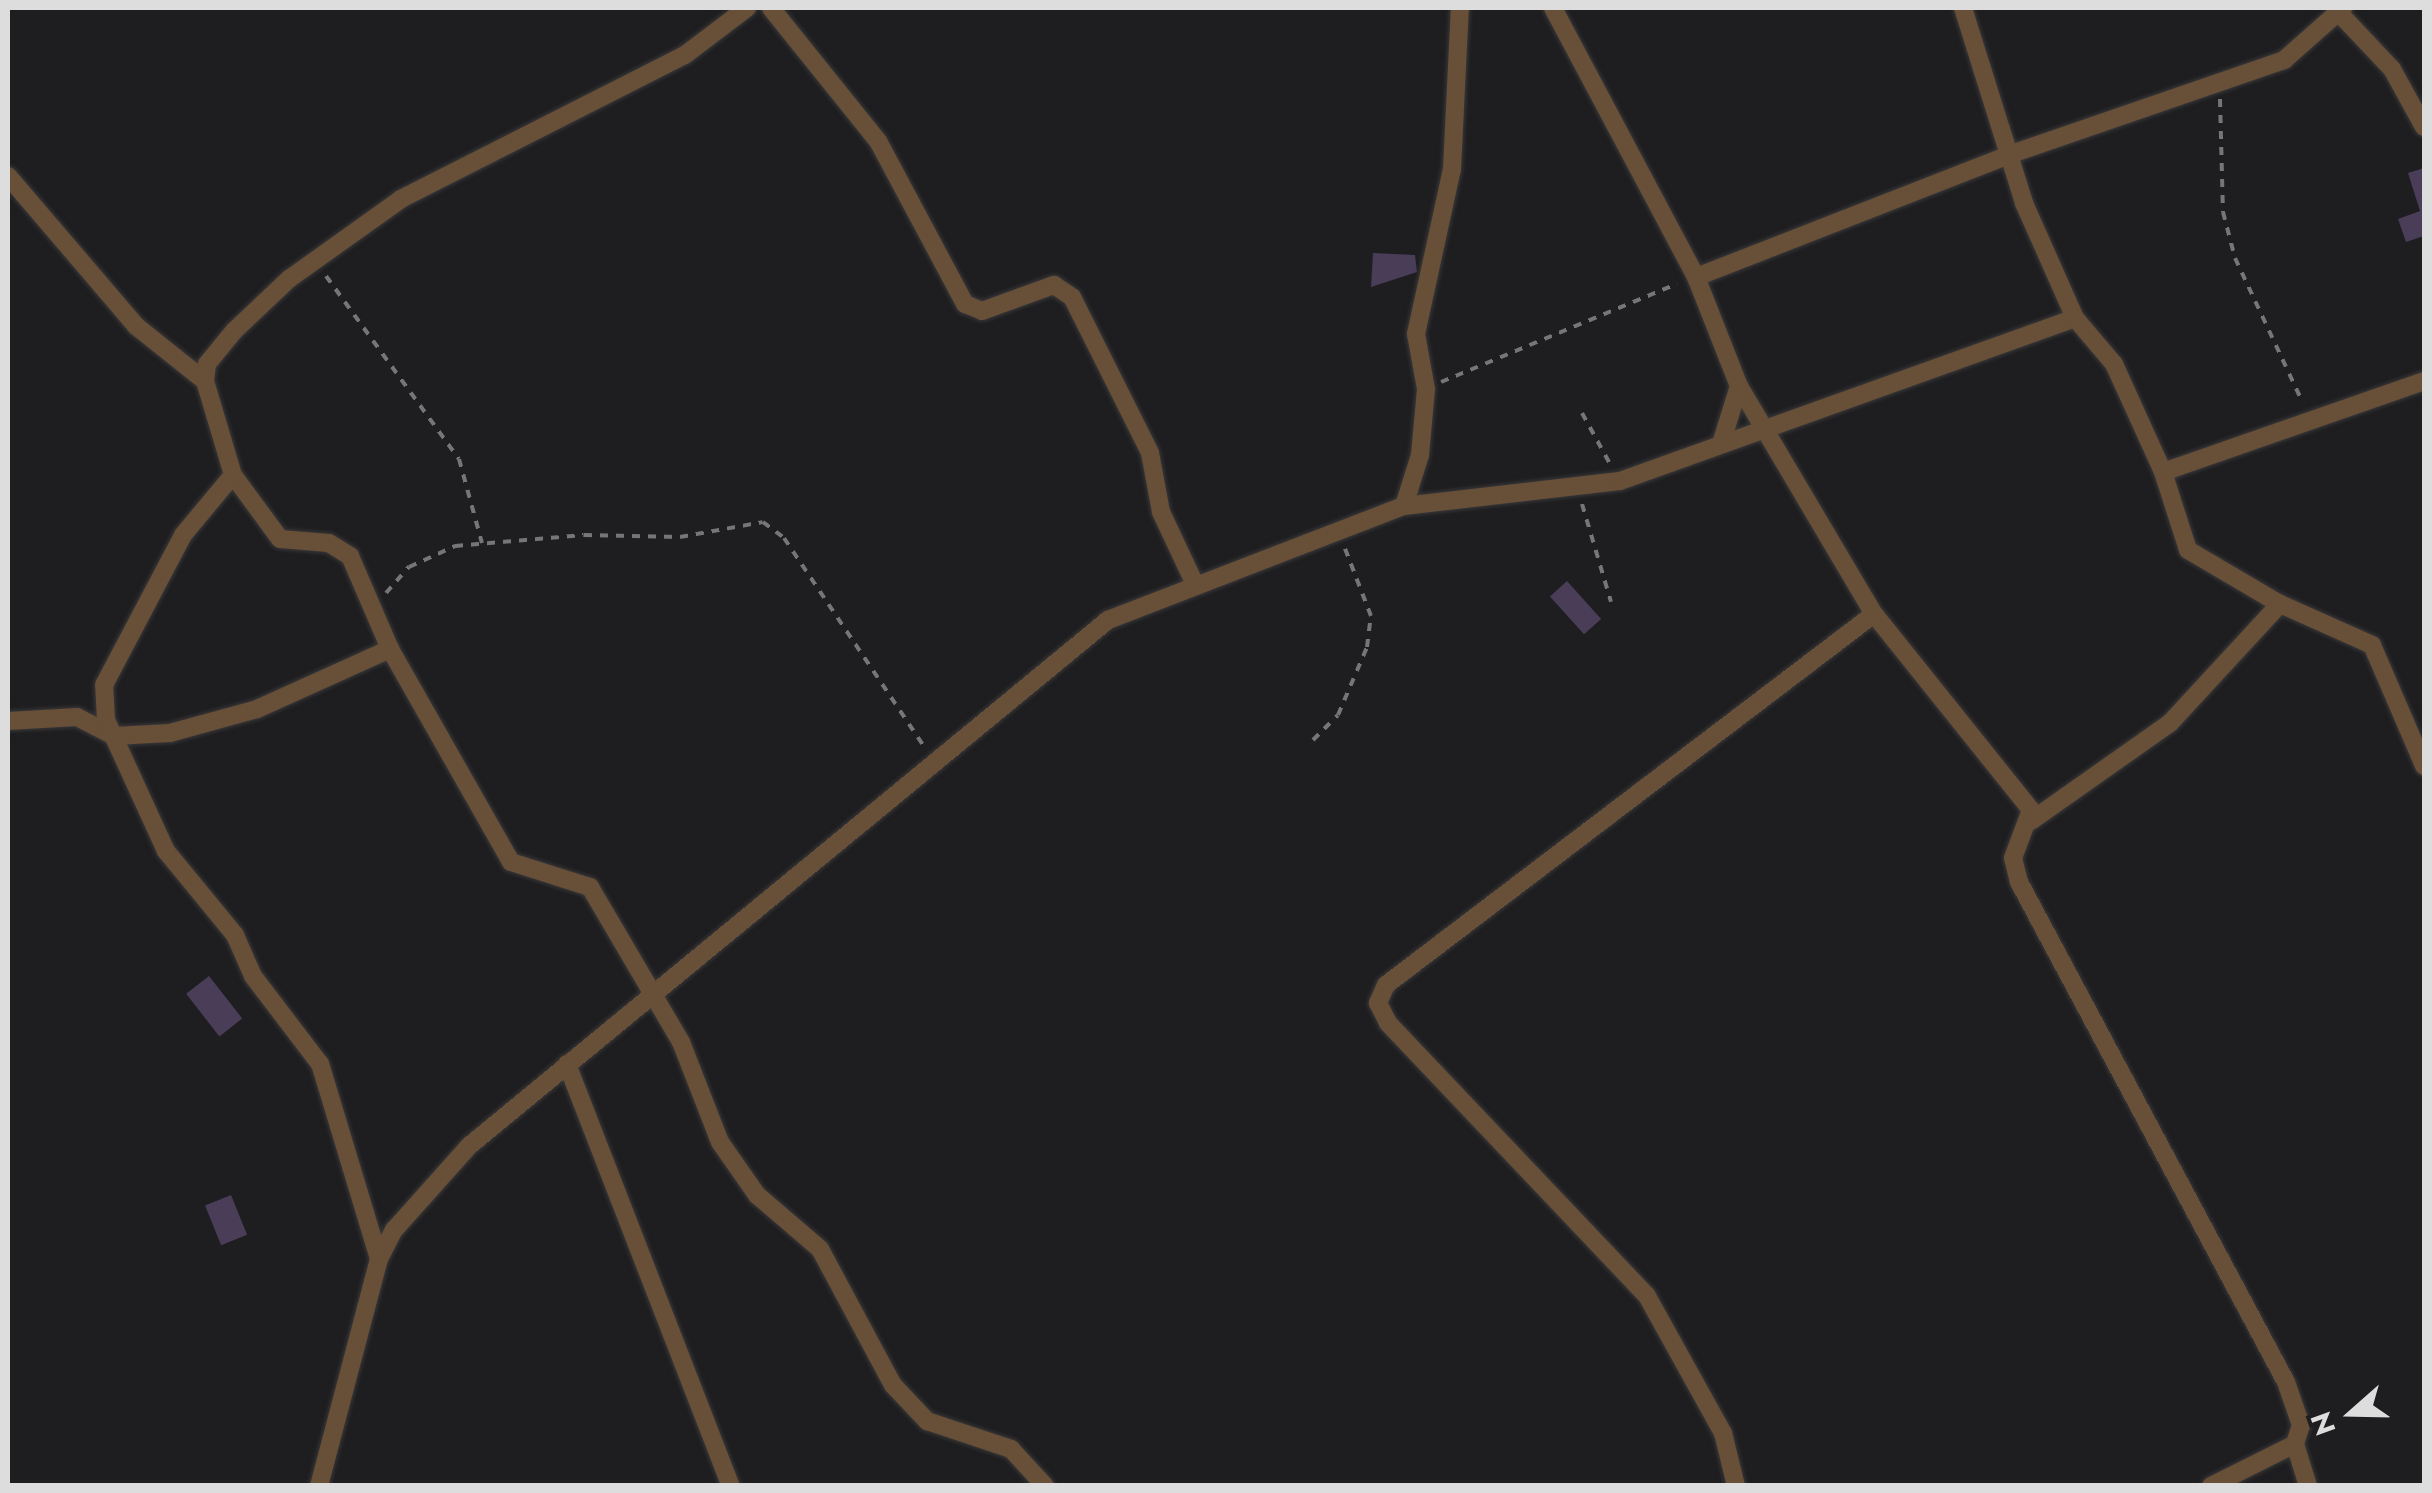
<!DOCTYPE html>
<style>
body{margin:0}
#map{position:relative;width:2432px;height:1493px;overflow:hidden;background:#1e1d1f;font-family:Jost,sans-serif}
div>[style]{position:absolute}
.building>*{inset:0;background:#4a3d58;transform-origin:0 0}
.path>*{height:4px;margin-top:-2px;transform-origin:0;background:repeating-linear-gradient(90deg,#767677 0 8px,transparent 0 16px)}
.roads{filter:drop-shadow(0 0 2px #39383a) drop-shadow(0 0 2px #39383a)}
.minor>*{height:18px;margin:-9px;padding:0 9px;transform-origin:9px;border-radius:9px;background:#674f38}
span{translate:-50% -50%;white-space:nowrap;text-align:center;line-height:1.15;-webkit-text-stroke:10px #1e1d1f;paint-order:stroke}
.frame{position:absolute;inset:0;border:10px solid #ddddde;pointer-events:none}
.north{position:absolute;left:2302px;top:1363px;width:100px;height:100px;-webkit-text-stroke:8px #1e1d1f;paint-order:stroke;rotate:250deg;font-size:28px;font-weight:700;line-height:40px;text-align:center;color:#ddddde}
.north::after{content:'';display:block;margin:auto;width:35px;height:45px;background:#ddddde;clip-path:polygon(50% 0,100% 100%,50% 72%,0 100%)}
</style>
<div id="map">
<div class="building">
<i style="clip-path:polygon(2424px 168px,2424px 236px,2406px 242px,2398px 219px,2420px 211px,2408px 173px)"></i>
<i style="clip-path:polygon(1373px 253px,1415px 255px,1417px 272px,1371px 287px)"></i>
<i style="left:1567px;top:581px;width:51px;height:23px;rotate:48deg"></i>
<i style="left:209px;top:976px;width:54px;height:29px;rotate:52deg"></i>
<i style="left:231px;top:1195px;width:43px;height:28px;rotate:68deg"></i>
</div>
<div class="path">
<i style="left:2220px;top:99px;width:113px;rotate:88.5deg"></i>
<i style="left:2223px;top:212px;width:48px;rotate:75.4deg"></i>
<i style="left:2235px;top:258px;width:160px;rotate:64.9deg"></i>
<i style="left:326px;top:276px;width:226px;rotate:54deg"></i>
<i style="left:459px;top:459px;width:87px;rotate:74.7deg"></i>
<i style="left:1441px;top:382px;width:256px;rotate:-22.6deg"></i>
<i style="left:1582px;top:413px;width:58px;rotate:61.2deg"></i>
<i style="left:1582px;top:504px;width:102px;rotate:73.5deg"></i>
<i style="left:386px;top:593px;width:35px;rotate:-49deg"></i>
<i style="left:409px;top:567px;width:51px;rotate:-24.5deg"></i>
<i style="left:455px;top:546px;width:129px;rotate:-4.9deg"></i>
<i style="left:584px;top:535px;width:96px;rotate:1.2deg"></i>
<i style="left:680px;top:537px;width:84px;rotate:-10.2deg"></i>
<i style="left:763px;top:522px;width:26px;rotate:37deg"></i>
<i style="left:784px;top:538px;width:254px;rotate:56.1deg"></i>
<i style="left:1313px;top:740px;width:35px;rotate:-45deg"></i>
<i style="left:1338px;top:715px;width:74px;rotate:-66.9deg"></i>
<i style="left:1367px;top:647px;width:31px;rotate:-83deg"></i>
<i style="left:1371px;top:616px;width:75px;rotate:-111.1deg"></i>
</div>
<div class="roads">
<div class="minor">
<i style="left:771px;top:8px;width:171px;rotate:51.2deg"></i>
<i style="left:878px;top:141px;width:185px;rotate:61.9deg"></i>
<i style="left:965px;top:304px;width:18px;rotate:22deg"></i>
<i style="left:982px;top:311px;width:77px;rotate:-19.9deg"></i>
<i style="left:1054px;top:285px;width:22px;rotate:34deg"></i>
<i style="left:1072px;top:297px;width:174px;rotate:63.4deg"></i>
<i style="left:1150px;top:453px;width:60px;rotate:79.4deg"></i>
<i style="left:1161px;top:512px;width:77px;rotate:64.8deg"></i>
<i style="left:1553px;top:8px;width:305px;rotate:62deg"></i>
<i style="left:1696px;top:277px;width:117px;rotate:68.5deg"></i>
<i style="left:1739px;top:386px;width:265px;rotate:59.4deg"></i>
<i style="left:1874px;top:614px;width:613px;rotate:142.76deg"></i>
<i style="left:1386px;top:985px;width:20px;rotate:114deg"></i>
<i style="left:1378px;top:1003px;width:22px;rotate:63deg"></i>
<i style="left:1388px;top:1023px;width:376px;rotate:46.5deg"></i>
<i style="left:1647px;top:1296px;width:157px;rotate:61deg"></i>
<i style="left:1723px;top:1433px;width:55px;rotate:76.2deg"></i>
<i style="left:1963px;top:8px;width:204px;rotate:72.6deg"></i>
<i style="left:2024px;top:203px;width:126px;rotate:66.1deg"></i>
<i style="left:2342px;top:16px;width:73px;rotate:46.7deg"></i>
<i style="left:2392px;top:69px;width:66px;rotate:61.1deg"></i>
<i style="left:8px;top:176px;width:197px;rotate:49.5deg"></i>
<i style="left:136px;top:326px;width:88px;rotate:38.6deg"></i>
<i style="left:1696px;top:277px;width:341px;rotate:-21.3deg"></i>
<i style="left:2014px;top:153px;width:286px;rotate:-19deg"></i>
<i style="left:2284px;top:60px;width:79px;rotate:-41.4deg"></i>
<i style="left:1721px;top:444px;width:61px;rotate:-72.8deg"></i>
<i style="left:2163px;top:472px;width:82px;rotate:72.2deg"></i>
<i style="left:2188px;top:550px;width:107px;rotate:30.4deg"></i>
<i style="left:2280px;top:604px;width:101px;rotate:24deg"></i>
<i style="left:2372px;top:645px;width:132px;rotate:66.7deg"></i>
<i style="left:233px;top:475px;width:79px;rotate:53.7deg"></i>
<i style="left:280px;top:539px;width:49px;rotate:4.7deg"></i>
<i style="left:329px;top:543px;width:25px;rotate:32deg"></i>
<i style="left:350px;top:556px;width:101px;rotate:66.7deg"></i>
<i style="left:1404px;top:506px;width:53px;rotate:-72.6deg"></i>
<i style="left:1420px;top:455px;width:66px;rotate:-84.8deg"></i>
<i style="left:1426px;top:389px;width:56px;rotate:-100.3deg"></i>
<i style="left:1416px;top:334px;width:169px;rotate:-77.7deg"></i>
<i style="left:1452px;top:169px;width:161px;rotate:-87.2deg"></i>
<i style="left:1874px;top:614px;width:251px;rotate:51.3deg"></i>
<i style="left:2031px;top:810px;width:51px;rotate:110.6deg"></i>
<i style="left:2013px;top:858px;width:25px;rotate:76deg"></i>
<i style="left:2019px;top:882px;width:567px;rotate:61.9deg"></i>
<i style="left:2286px;top:1382px;width:46px;rotate:70.8deg"></i>
<i style="left:2301px;top:1425px;width:20px;rotate:108deg"></i>
<i style="left:2295px;top:1444px;width:94px;rotate:153.4deg"></i>
<i style="left:8px;top:721px;width:69px;rotate:-3.3deg"></i>
<i style="left:77px;top:717px;width:42px;rotate:27.2deg"></i>
<i style="left:114px;top:736px;width:56px;rotate:-3.1deg"></i>
<i style="left:170px;top:733px;width:90px;rotate:-15.4deg"></i>
<i style="left:257px;top:709px;width:146px;rotate:-24.3deg"></i>
<i style="left:390px;top:649px;width:245px;rotate:60.4deg"></i>
<i style="left:511px;top:862px;width:83px;rotate:17.6deg"></i>
<i style="left:590px;top:887px;width:180px;rotate:59.6deg"></i>
<i style="left:681px;top:1042px;width:107px;rotate:68.7deg"></i>
<i style="left:720px;top:1142px;width:65px;rotate:55.1deg"></i>
<i style="left:757px;top:1195px;width:83px;rotate:40.6deg"></i>
<i style="left:820px;top:1249px;width:154px;rotate:61.8deg"></i>
<i style="left:893px;top:1385px;width:50px;rotate:46.6deg"></i>
<i style="left:927px;top:1421px;width:89px;rotate:18.4deg"></i>
<i style="left:1011px;top:1449px;width:50px;rotate:47.4deg"></i>
<i style="left:2031px;top:821px;width:170px;rotate:-35.2deg"></i>
<i style="left:2170px;top:723px;width:162px;rotate:-47.3deg"></i>
<i style="left:567px;top:1064px;width:453px;rotate:68.8deg"></i>
<i style="left:379px;top:1259px;width:204px;rotate:-106.8deg"></i>
<i style="left:320px;top:1064px;width:111px;rotate:-127.3deg"></i>
<i style="left:253px;top:976px;width:45px;rotate:-113.7deg"></i>
<i style="left:235px;top:935px;width:109px;rotate:-129.4deg"></i>
<i style="left:166px;top:851px;width:144px;rotate:-114.6deg"></i>
<i style="left:106px;top:720px;width:35px;rotate:-93deg"></i>
<i style="left:104px;top:685px;width:170px;rotate:-62.2deg"></i>
<i style="left:183px;top:535px;width:78px;rotate:-50.2deg"></i>
<i style="left:233px;top:475px;width:98px;rotate:-106.6deg"></i>
<i style="left:205px;top:381px;width:17px;rotate:-83deg"></i>
<i style="left:207px;top:364px;width:43px;rotate:-50.7deg"></i>
<i style="left:234px;top:331px;width:76px;rotate:-43.4deg"></i>
<i style="left:289px;top:279px;width:138px;rotate:-35.5deg"></i>
<i style="left:401px;top:199px;width:318px;rotate:-26.9deg"></i>
<i style="left:685px;top:55px;width:78px;rotate:-37.2deg"></i>
<i style="left:2295px;top:1444px;width:44px;rotate:72.8deg"></i>
<i style="left:319px;top:1486px;width:235px;rotate:-75.2deg"></i>
<i style="left:379px;top:1259px;width:33px;rotate:-63deg"></i>
<i style="left:394px;top:1230px;width:113px;rotate:-48.2deg"></i>
<i style="left:469px;top:1146px;width:828px;rotate:-39.46deg"></i>
<i style="left:1108px;top:620px;width:317px;rotate:-21.1deg"></i>
<i style="left:1404px;top:506px;width:217px;rotate:-6.6deg"></i>
<i style="left:1620px;top:481px;width:483px;rotate:-19.7deg"></i>
<i style="left:2075px;top:318px;width:60px;rotate:49.7deg"></i>
<i style="left:2114px;top:364px;width:119px;rotate:65.6deg"></i>
<i style="left:2163px;top:472px;width:276px;rotate:-19.2deg"></i>
</div>
</div>
<div class="frame"></div>
<div class="north">N</div>
</div>
